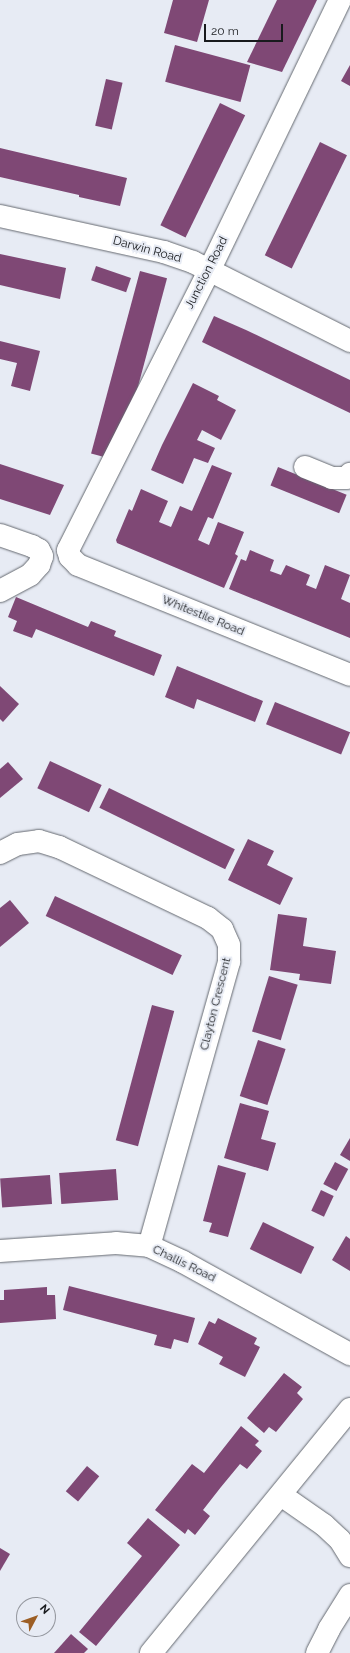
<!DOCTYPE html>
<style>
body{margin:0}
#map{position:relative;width:350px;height:1653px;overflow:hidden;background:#e7ebf4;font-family:Raleway,sans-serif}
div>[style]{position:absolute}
.building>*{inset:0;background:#7f4875;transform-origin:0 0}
.roads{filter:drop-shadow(0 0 1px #656970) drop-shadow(0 0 1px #656970)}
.minor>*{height:22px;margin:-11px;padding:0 11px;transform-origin:11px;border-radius:11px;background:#fff}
.major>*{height:22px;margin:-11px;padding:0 11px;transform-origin:11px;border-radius:11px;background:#fff}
span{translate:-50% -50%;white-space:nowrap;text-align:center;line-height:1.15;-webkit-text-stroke:4px #e7ebf4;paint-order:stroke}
.street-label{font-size:12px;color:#181a1d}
.north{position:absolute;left:16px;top:1597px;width:40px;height:40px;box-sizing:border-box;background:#e7ebf4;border:1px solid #94979e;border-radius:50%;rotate:49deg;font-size:11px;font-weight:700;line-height:16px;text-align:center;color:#181a1d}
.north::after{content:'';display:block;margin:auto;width:14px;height:18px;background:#9c5e24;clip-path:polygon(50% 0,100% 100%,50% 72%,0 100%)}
.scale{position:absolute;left:204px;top:24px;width:79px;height:18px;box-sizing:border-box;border:2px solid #181a1d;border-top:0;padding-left:5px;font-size:12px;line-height:14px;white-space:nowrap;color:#181a1d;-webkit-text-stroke:3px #e7ebf4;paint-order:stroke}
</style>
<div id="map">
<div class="building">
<i style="clip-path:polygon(173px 0,209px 0,197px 42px,164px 33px)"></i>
<i style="clip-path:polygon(277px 0,317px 0,282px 72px,247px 62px)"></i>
<i style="left:175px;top:45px;width:78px;height:38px;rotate:15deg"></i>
<i style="clip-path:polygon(350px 65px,350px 86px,341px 81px)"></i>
<i style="left:106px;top:79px;width:17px;height:48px;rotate:13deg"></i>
<i style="left:220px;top:103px;width:28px;height:136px;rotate:26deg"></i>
<i style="left:320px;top:142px;width:30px;height:126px;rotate:26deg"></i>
<i style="clip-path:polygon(0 148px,127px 178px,120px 206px,79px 197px,79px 195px,0 177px)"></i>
<i style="clip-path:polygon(0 254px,66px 268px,60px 299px,0 285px)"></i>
<i style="left:96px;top:266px;width:37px;height:15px;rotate:19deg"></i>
<i style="left:140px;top:271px;width:28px;height:189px;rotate:15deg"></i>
<i style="clip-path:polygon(214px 316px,246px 330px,350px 380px,350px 413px,202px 342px)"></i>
<i style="clip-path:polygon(0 341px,40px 351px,30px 391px,11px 386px,17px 363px,0 359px)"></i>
<i style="clip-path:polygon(193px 383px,219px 396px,217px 400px,236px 410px,221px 440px,202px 430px,197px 440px,215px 448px,208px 463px,194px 458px,183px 484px,151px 470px,162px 445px)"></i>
<i style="clip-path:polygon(0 464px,64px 485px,50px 515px,0 499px)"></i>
<i style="clip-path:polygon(212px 465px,232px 473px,213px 519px,208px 517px,198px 540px,209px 545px,218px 522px,244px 532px,235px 554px,238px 556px,224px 588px,117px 543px,116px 540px,129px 509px,132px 511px,141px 489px,168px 501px,159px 522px,171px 527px,180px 506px,192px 511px)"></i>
<i style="left:278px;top:467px;width:74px;height:20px;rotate:22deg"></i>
<i style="clip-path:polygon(250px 550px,274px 560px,270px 571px,281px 575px,286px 565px,310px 575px,306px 585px,316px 589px,325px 565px,350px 575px,341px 599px,350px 603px,350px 638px,229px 589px,241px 559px,246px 561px)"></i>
<i style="clip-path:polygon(16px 597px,88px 627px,91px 621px,116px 631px,114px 636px,162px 655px,154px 676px,36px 629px,32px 638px,13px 631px,17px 621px,8px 617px)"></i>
<i style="clip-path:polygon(177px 666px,263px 701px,255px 722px,197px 699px,194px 709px,165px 697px)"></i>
<i style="clip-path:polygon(0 686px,19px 704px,3px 722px,0 719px)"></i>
<i style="left:275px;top:702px;width:81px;height:24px;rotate:22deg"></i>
<i style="left:50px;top:761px;width:57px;height:30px;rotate:25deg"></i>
<i style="clip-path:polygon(8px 762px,23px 779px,0 798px,0 769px)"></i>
<i style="left:109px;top:788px;width:140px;height:22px;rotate:26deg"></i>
<i style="clip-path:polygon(248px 839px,274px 851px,267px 865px,293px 878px,280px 905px,228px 880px)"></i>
<i style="left:55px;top:896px;width:140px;height:22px;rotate:25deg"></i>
<i style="clip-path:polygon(10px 900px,29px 923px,0 947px,0 908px)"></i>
<i style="clip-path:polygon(278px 914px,307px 918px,303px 946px,336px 951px,331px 984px,299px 980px,300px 974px,270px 970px)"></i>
<i style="left:269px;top:976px;width:30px;height:58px;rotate:17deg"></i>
<i style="left:152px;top:1005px;width:23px;height:140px;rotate:15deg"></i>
<i style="left:258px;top:1040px;width:29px;height:59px;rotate:18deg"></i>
<i style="clip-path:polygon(240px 1103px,269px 1111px,261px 1139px,276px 1143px,268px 1171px,224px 1158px)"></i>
<i style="clip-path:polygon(350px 1138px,350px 1161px,340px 1155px)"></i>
<i style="left:335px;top:1162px;width:15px;height:25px;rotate:28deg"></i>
<i style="clip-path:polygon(218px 1165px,246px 1173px,228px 1237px,209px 1232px,212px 1223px,203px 1221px)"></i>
<i style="left:116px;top:1169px;width:31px;height:57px;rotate:86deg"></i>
<i style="left:50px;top:1175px;width:29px;height:50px;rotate:86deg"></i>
<i style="left:321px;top:1190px;width:14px;height:23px;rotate:25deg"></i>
<i style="left:263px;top:1222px;width:57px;height:30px;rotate:26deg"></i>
<i style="clip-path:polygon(346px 1236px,350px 1239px,350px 1271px,332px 1260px)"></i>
<i style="clip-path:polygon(69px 1286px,195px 1318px,188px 1343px,174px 1339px,171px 1349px,154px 1345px,157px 1335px,63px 1310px)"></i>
<i style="clip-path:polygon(47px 1287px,47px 1295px,55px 1295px,56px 1319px,0 1323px,0 1300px,4px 1300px,4px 1290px)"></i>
<i style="clip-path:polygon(218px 1318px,257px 1338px,254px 1344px,260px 1347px,245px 1377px,219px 1364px,223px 1357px,198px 1344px,209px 1321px,215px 1324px)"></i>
<i style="clip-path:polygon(284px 1373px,302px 1387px,297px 1393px,303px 1399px,276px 1432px,269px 1427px,264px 1433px,247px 1418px)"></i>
<i style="clip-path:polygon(241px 1426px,259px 1441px,255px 1445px,262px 1451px,247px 1469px,240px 1464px,221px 1487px,203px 1510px,210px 1516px,195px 1535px,188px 1529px,185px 1534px,155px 1510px,192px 1464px,204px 1473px)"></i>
<i style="left:87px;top:1466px;width:16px;height:33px;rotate:40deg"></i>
<i style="clip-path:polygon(148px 1518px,180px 1545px,96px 1646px,79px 1632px,142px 1556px,127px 1543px)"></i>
<i style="clip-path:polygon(0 1548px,10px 1554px,0 1571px)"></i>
<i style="clip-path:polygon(71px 1634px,88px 1649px,84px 1653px,54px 1653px)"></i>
</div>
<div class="roads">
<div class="minor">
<i style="left:340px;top:0;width:301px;rotate:115.8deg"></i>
<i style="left:209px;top:271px;width:313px;rotate:116.8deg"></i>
<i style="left:68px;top:550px;width:7px;rotate:74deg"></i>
<i style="left:70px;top:557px;width:11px;rotate:45deg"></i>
<i style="left:78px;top:565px;width:293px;rotate:22deg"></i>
<i style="left:0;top:216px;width:168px;rotate:12.4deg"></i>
<i style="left:164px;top:252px;width:31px;rotate:19deg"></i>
<i style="left:193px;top:262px;width:176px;rotate:26.7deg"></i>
<i style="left:305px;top:467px;width:29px;rotate:22deg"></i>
<i style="left:332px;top:478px;width:14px"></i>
<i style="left:346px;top:478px;width:6px;rotate:-45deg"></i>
<i style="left:0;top:535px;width:34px;rotate:19deg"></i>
<i style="left:32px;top:546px;width:8px;rotate:30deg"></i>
<i style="left:39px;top:550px;width:7px;rotate:63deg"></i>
<i style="left:42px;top:556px;width:9px;rotate:108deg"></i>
<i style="left:39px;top:565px;width:13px;rotate:132deg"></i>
<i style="left:30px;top:575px;width:34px;rotate:152deg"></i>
<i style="left:0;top:853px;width:20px;rotate:-27deg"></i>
<i style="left:18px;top:844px;width:21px;rotate:-8deg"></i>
<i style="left:39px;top:841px;width:21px;rotate:17deg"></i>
<i style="left:59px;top:847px;width:165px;rotate:25.5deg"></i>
<i style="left:208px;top:918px;width:18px;rotate:38deg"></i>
<i style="left:222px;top:929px;width:17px;rotate:66deg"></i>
<i style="left:229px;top:945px;width:17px;rotate:90deg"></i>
<i style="left:229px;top:962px;width:295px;rotate:105.7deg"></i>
<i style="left:0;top:1251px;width:116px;rotate:-3.9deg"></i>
<i style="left:116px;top:1243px;width:33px;rotate:5deg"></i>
<i style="left:149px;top:1246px;width:38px;rotate:25deg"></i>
<i style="left:183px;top:1262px;width:191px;rotate:28.9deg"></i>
<i style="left:281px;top:1495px;width:52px;rotate:34.9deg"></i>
<i style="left:324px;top:1525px;width:22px;rotate:43deg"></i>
<i style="left:340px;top:1540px;width:19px;rotate:58deg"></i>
<i style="left:317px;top:1653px;width:27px;rotate:-63deg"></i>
<i style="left:329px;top:1629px;width:40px;rotate:-58deg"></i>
</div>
<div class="major">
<i style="left:151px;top:1653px;width:315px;rotate:-50.8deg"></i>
</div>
</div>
<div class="street-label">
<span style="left:147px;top:250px;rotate:15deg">Darwin Road</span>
<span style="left:207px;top:273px;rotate:-63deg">Junction Road</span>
<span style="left:203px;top:616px;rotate:22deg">Whitestile Road</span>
<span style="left:216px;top:1004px;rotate:-76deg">Clayton Crescent</span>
<span style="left:184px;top:1264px;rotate:26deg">Challis Road</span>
</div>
<div class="north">N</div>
<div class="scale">20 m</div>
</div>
